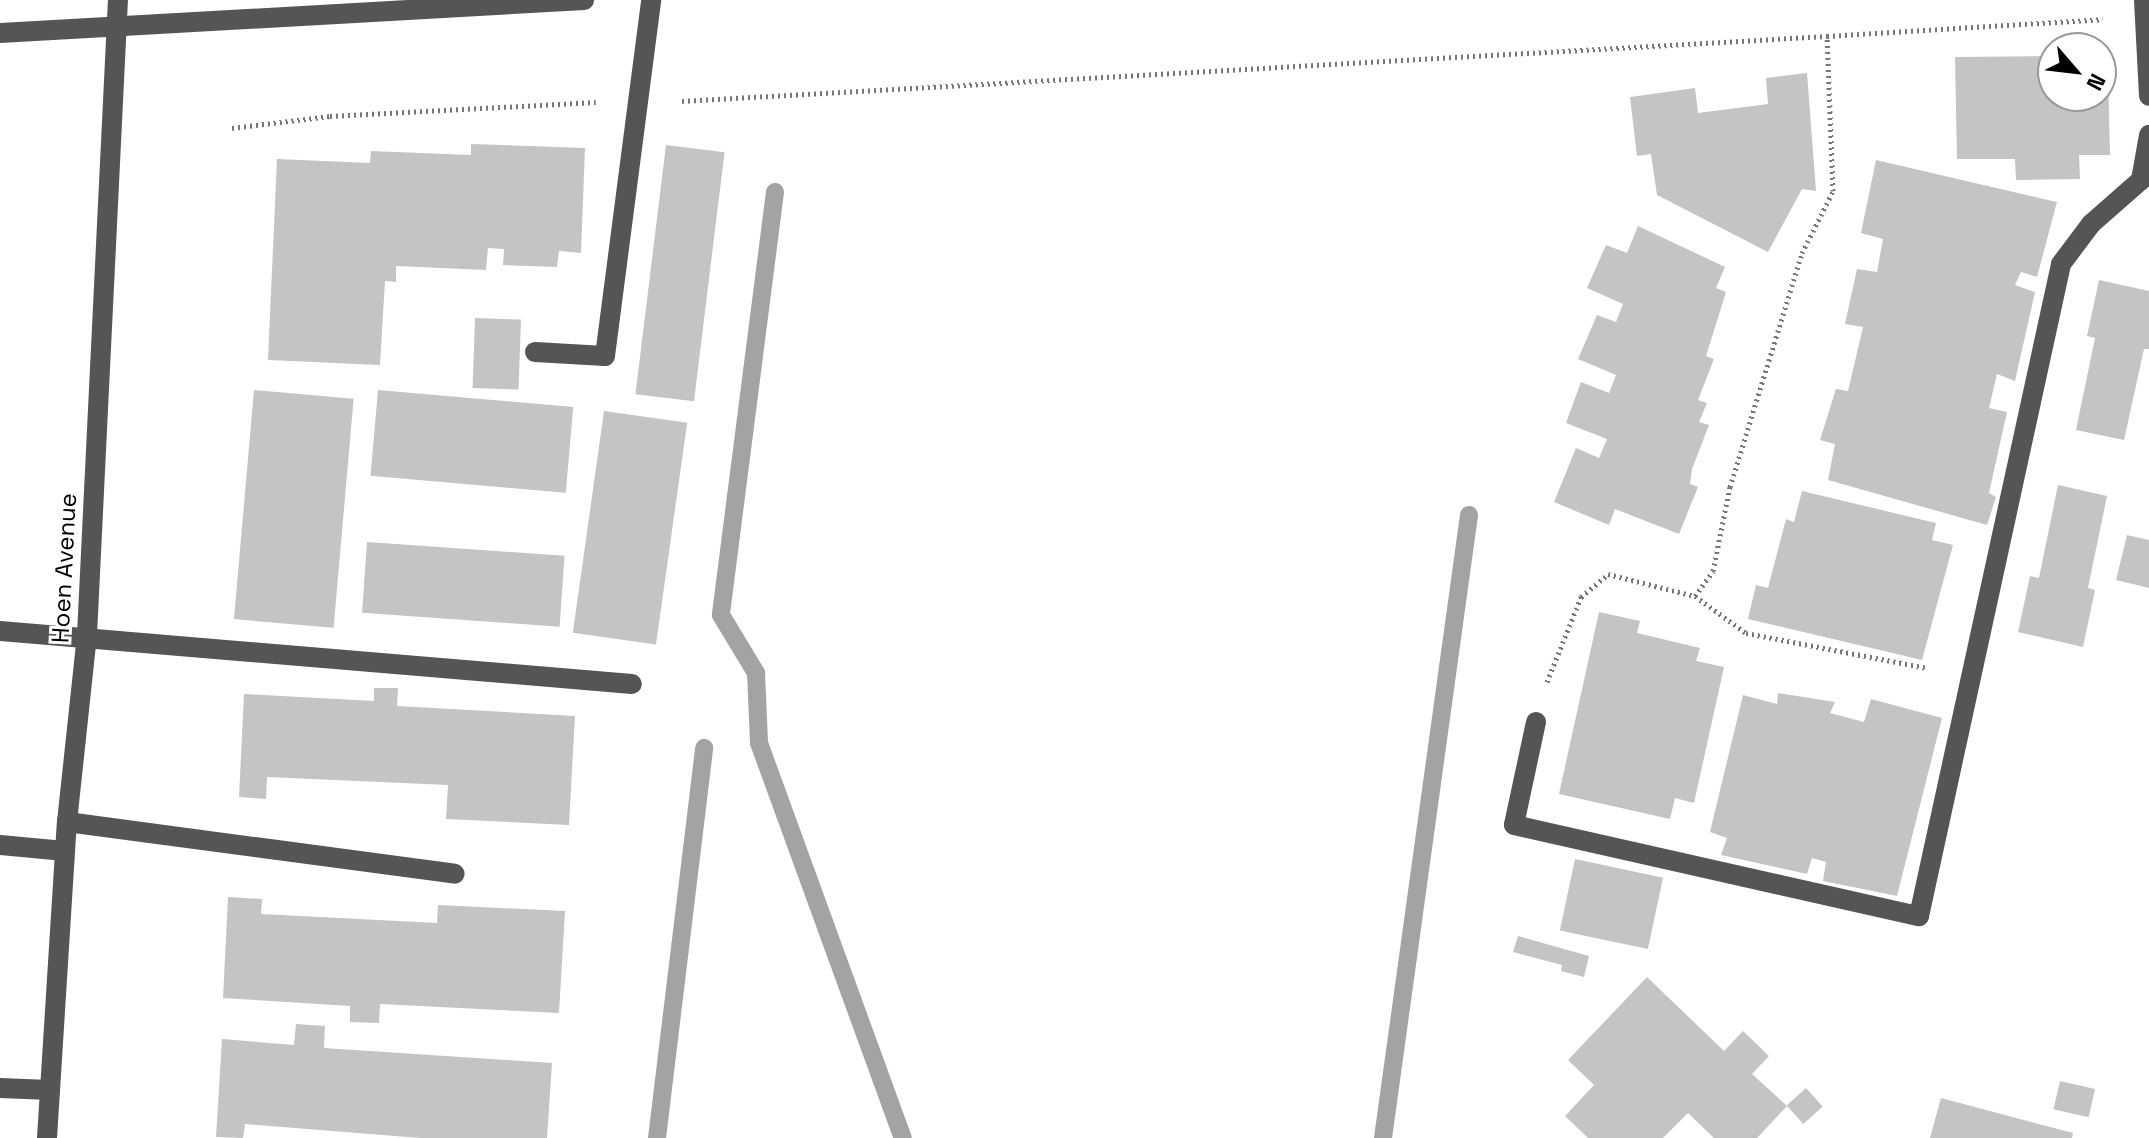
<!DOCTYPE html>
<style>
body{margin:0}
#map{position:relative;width:2149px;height:1138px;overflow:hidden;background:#fff;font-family:"Space Grotesk",sans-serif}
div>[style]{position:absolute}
.stream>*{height:18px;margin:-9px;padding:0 9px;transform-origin:9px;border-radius:9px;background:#a3a3a3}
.building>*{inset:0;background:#c4c4c4;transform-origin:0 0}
.path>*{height:5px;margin-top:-2.5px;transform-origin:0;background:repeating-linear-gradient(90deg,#777 0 2px,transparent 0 6px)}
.minor>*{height:20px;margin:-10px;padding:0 10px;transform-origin:10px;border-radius:10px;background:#555}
span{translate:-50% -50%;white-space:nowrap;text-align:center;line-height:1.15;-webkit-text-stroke:6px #fff;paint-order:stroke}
.street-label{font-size:24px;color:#000}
.north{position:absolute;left:2037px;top:32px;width:80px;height:80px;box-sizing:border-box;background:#fff;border:2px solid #999;border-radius:50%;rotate:118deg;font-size:22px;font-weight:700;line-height:32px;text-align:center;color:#000}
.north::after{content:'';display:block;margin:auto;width:28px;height:36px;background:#000;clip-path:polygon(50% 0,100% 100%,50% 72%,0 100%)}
</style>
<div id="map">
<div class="stream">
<i style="left:775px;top:192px;width:426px;rotate:97.3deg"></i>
<i style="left:721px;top:615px;width:68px;rotate:58.9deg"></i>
<i style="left:756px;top:673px;width:70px;rotate:87.5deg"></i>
<i style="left:759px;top:743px;width:420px;rotate:70deg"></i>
<i style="left:657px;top:1138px;width:393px;rotate:-83.1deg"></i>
<i style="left:1383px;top:1138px;width:629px;rotate:-82.14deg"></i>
</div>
<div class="building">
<i style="clip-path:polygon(2053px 56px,2053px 96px,2101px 96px,2101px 71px,2108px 71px,2110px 155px,2079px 155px,2080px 179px,2016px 180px,2015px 159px,1957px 159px,1955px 57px)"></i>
<i style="clip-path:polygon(1807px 73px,1816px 191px,1802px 189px,1768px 252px,1657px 195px,1651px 154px,1637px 156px,1630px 97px,1695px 88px,1698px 113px,1768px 104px,1766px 78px)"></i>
<i style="clip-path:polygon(471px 144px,585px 148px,581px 253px,559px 251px,557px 267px,503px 265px,504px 249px,488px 248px,486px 270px,396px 266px,396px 282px,385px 281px,380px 365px,268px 360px,277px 159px,370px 163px,371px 151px,471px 155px)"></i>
<i style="left:666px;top:145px;width:59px;height:251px;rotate:7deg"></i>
<i style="clip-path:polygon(1876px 160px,2057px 202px,2037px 277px,2021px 272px,2015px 285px,2035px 292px,2015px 381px,1997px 374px,1989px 408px,2007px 412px,1989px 493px,1996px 497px,1987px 525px,1828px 480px,1835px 444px,1820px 440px,1836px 389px,1848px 391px,1863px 327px,1845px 324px,1857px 269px,1877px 272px,1883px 239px,1861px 233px)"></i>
<i style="clip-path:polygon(1638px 226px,1725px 267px,1716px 288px,1726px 292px,1706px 356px,1714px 359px,1698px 400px,1707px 403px,1699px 422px,1709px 425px,1692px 469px,1690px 484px,1698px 487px,1679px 534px,1615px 509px,1609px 525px,1554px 502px,1576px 448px,1599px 458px,1607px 439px,1566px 423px,1581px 382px,1609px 393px,1616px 375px,1578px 359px,1597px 315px,1616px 322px,1623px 304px,1587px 288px,1606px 245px,1627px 253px)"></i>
<i style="clip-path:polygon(2099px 280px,2149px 291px,2149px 349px,2144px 349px,2124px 440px,2076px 430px,2095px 338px,2087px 336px)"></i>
<i style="left:475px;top:318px;width:46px;height:70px;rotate:2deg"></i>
<i style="left:254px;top:390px;width:100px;height:230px;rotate:5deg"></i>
<i style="left:378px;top:390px;width:196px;height:86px;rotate:5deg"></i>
<i style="left:604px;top:411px;width:84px;height:224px;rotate:8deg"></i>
<i style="clip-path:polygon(2058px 485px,2107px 496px,2088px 588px,2095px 590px,2083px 647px,2018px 632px,2030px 576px,2039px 578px)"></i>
<i style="clip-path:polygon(1802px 491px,1936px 523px,1932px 540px,1953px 545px,1922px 660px,1748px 619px,1756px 585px,1768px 588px,1786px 519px,1794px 522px)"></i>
<i style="clip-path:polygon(2127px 535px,2149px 540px,2149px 588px,2116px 580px)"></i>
<i style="left:367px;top:542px;width:198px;height:71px;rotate:4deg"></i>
<i style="clip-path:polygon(1599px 612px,1640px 621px,1637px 633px,1700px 648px,1696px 661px,1724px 667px,1694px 803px,1675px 798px,1670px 819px,1559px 794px)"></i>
<i style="clip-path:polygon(374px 688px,398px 688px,397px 706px,575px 716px,569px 825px,446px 819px,448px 785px,267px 777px,266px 799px,239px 797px,244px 694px,374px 701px)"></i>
<i style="clip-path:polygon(1778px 693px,1835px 702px,1830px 713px,1864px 722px,1871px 699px,1942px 718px,1897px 896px,1823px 881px,1826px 862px,1812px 858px,1807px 874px,1721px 855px,1727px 838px,1710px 832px,1743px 695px,1777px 704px)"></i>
<i style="left:1575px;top:859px;width:90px;height:73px;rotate:12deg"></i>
<i style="clip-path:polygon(228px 897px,262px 899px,261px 914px,437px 923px,438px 905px,565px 911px,559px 1013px,380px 1004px,379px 1023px,350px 1022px,350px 1006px,223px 998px)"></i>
<i style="clip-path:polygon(1518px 936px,1589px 956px,1584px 977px,1561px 971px,1562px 965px,1513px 952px)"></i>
<i style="clip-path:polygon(1647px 977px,1724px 1051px,1743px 1031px,1769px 1056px,1752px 1074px,1787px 1106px,1757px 1138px,1714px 1138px,1688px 1113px,1663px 1138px,1588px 1138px,1565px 1116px,1594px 1085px,1568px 1060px)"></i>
<i style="clip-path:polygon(296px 1024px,325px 1026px,324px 1048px,552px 1063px,547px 1138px,420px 1138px,245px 1124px,243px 1138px,216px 1137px,222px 1039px,294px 1045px)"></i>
<i style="left:2060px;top:1081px;width:36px;height:29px;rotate:13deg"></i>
<i style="left:1806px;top:1088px;width:25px;height:26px;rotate:48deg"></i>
<i style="clip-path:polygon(1941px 1098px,2073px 1133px,2072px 1138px,1930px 1138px)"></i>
</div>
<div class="path">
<i style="left:682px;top:101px;width:1147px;rotate:-3.25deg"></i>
<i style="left:232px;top:128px;width:99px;rotate:-7deg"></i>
<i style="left:330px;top:116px;width:266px;rotate:-3deg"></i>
<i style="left:1695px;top:596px;width:63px;rotate:36deg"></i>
<i style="left:1746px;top:633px;width:185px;rotate:10.9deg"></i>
<i style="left:1547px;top:682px;width:92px;rotate:-68.2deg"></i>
<i style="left:1581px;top:597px;width:35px;rotate:-40deg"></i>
<i style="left:1608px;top:574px;width:90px;rotate:14.2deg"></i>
<i style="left:1695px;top:596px;width:31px;rotate:-54deg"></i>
<i style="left:1713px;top:571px;width:86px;rotate:-78.6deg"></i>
<i style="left:1730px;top:487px;width:245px;rotate:-72.9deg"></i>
<i style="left:1802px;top:253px;width:69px;rotate:-63.4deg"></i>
<i style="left:1833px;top:191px;width:155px;rotate:-92.2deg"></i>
<i style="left:1827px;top:36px;width:276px;rotate:-3.5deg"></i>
</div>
<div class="minor">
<i style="left:2144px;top:0;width:96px;rotate:87deg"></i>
<i style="left:0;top:33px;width:585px;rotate:-3.23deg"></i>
<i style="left:535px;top:352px;width:70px;rotate:3.3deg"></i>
<i style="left:605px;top:356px;width:359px;rotate:-82.6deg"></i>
<i style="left:0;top:631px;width:634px;rotate:4.79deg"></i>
<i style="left:1536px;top:722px;width:105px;rotate:102.1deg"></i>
<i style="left:1514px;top:825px;width:415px;rotate:12.7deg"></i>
<i style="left:1919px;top:916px;width:667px;rotate:-77.71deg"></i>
<i style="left:2061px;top:264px;width:50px;rotate:-53.1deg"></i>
<i style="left:2091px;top:224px;width:67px;rotate:-41.3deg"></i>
<i style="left:2141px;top:180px;width:46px;rotate:-79.9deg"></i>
<i style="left:67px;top:822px;width:391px;rotate:7.6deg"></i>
<i style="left:0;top:845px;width:65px;rotate:5.3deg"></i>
<i style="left:0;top:1088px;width:50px;rotate:2.3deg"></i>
<i style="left:47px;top:1138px;width:317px;rotate:-86.4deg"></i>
<i style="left:67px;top:822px;width:188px;rotate:-83.9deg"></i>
<i style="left:87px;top:635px;width:636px;rotate:-87.21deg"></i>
</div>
<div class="street-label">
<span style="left:64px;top:568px;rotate:-87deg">Hoen Avenue</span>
</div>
<div class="north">N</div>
</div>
